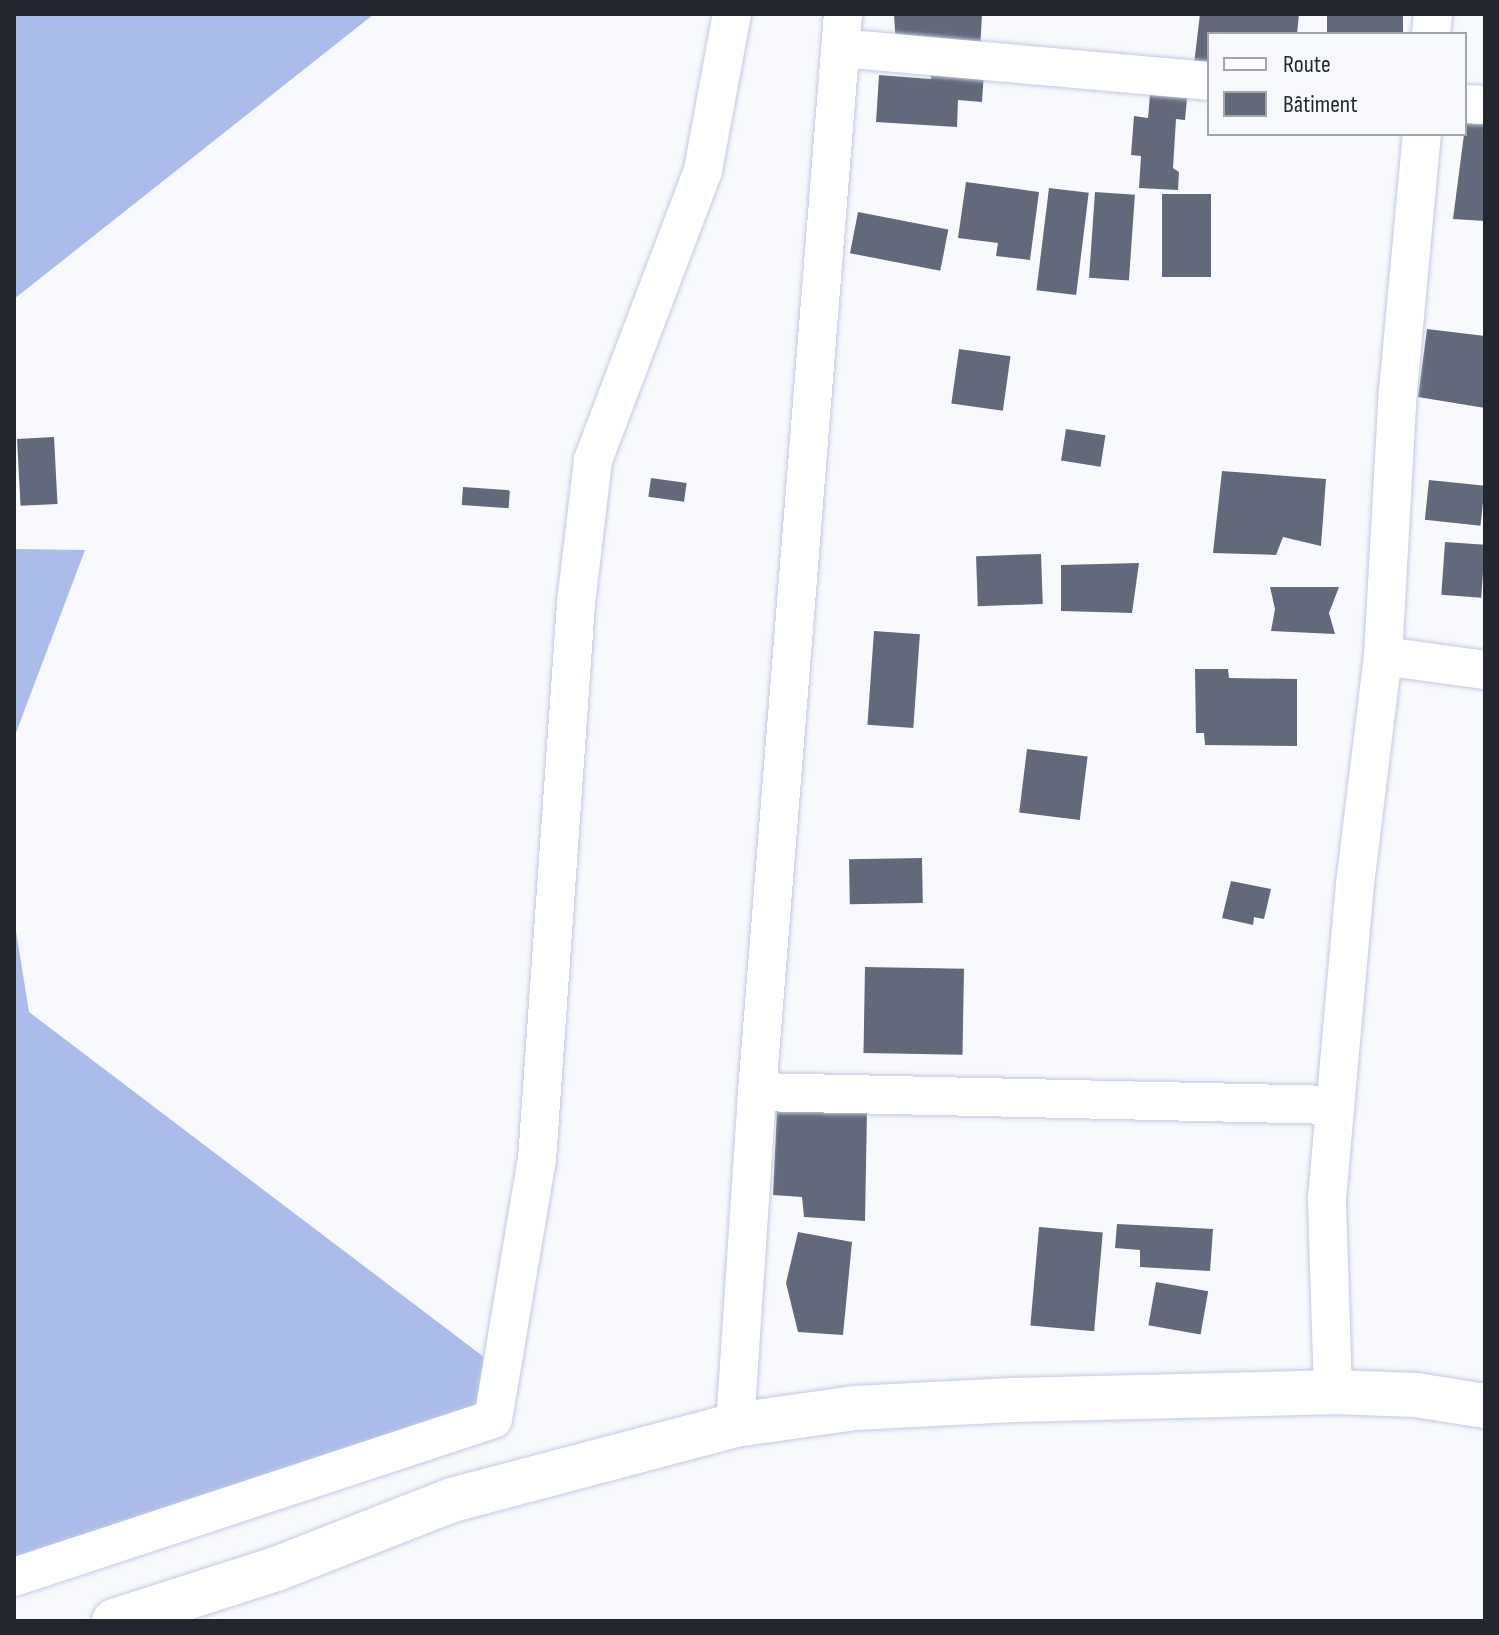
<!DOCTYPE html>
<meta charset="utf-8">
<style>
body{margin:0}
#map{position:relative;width:1499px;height:1635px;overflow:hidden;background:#f7f9fd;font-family:"Sofia Sans Condensed",sans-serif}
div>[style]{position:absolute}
.forest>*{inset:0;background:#abbcea}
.building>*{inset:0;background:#62697b;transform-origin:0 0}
.roads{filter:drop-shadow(0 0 2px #c2cadf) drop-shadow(0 0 2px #c2cadf)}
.minor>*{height:38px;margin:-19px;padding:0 19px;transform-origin:19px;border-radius:19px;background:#fff}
.tertiary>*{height:44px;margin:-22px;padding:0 22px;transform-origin:22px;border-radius:22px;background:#fff}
span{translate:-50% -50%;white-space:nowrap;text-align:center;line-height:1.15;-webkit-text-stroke:8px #f7f9fd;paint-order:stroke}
.frame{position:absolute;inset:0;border:16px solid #23262e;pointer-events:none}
.legend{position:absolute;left:1207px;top:32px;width:260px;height:104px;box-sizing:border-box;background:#f7f9fd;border:2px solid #a2a5aa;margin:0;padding:10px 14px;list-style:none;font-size:24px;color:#23262e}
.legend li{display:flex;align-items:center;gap:16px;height:40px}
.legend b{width:40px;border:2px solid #a2a5aa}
</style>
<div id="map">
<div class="forest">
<i style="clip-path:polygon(14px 14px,374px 14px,14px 299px)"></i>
<i style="clip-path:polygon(14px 549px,85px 550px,14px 738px)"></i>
<i style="clip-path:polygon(14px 919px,29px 1012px,501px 1370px,493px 1419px,14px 1580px)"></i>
</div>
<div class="building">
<i style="clip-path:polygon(894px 14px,982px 14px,980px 51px,896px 47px)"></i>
<i style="clip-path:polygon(1200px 14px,1299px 14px,1297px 34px,1209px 34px,1209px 66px,1194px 64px)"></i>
<i style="left:1327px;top:14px;width:76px;height:20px"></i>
<i style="clip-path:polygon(931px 68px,984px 72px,982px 102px,958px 100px,957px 127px,876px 122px,879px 75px,931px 79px)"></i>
<i style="clip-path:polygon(1150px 95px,1187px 98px,1185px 120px,1176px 119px,1173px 168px,1179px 172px,1178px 190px,1139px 188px,1141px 156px,1131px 155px,1134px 116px,1148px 118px)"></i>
<i style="clip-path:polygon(1466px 119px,1485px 121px,1485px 221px,1453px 219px)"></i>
<i style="clip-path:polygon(966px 182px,1039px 192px,1030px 260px,996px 256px,998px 243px,958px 238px)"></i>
<i style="left:1049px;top:188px;width:40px;height:103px;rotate:7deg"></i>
<i style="left:1095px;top:192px;width:40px;height:86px;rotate:4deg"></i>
<i style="left:1162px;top:194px;width:49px;height:83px"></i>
<i style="left:858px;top:212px;width:92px;height:42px;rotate:11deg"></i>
<i style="clip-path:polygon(1427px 329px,1485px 336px,1485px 408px,1418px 397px)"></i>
<i style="left:959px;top:349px;width:52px;height:55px;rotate:8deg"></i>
<i style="left:1066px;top:429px;width:40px;height:32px;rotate:9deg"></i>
<i style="left:54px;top:437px;width:67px;height:37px;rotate:87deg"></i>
<i style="clip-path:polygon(1222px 471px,1326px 479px,1321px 546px,1283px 537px,1276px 555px,1213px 553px)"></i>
<i style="left:651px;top:478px;width:36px;height:19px;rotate:8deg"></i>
<i style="left:1429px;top:480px;width:56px;height:40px;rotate:6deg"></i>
<i style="left:463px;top:487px;width:47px;height:18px;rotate:4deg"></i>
<i style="left:1445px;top:542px;width:40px;height:53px;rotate:4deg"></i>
<i style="left:1041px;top:554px;width:50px;height:65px;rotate:88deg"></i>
<i style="clip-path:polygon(1139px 563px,1132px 613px,1061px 611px,1061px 565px)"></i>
<i style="clip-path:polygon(1270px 587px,1339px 587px,1329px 613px,1335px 634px,1271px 631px,1275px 609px)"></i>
<i style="left:874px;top:631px;width:46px;height:94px;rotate:4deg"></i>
<i style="clip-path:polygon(1195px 669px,1228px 669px,1229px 678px,1297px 679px,1297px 746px,1205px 745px,1204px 733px,1196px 733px)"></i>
<i style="left:1027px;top:749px;width:61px;height:64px;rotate:7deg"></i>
<i style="left:922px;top:858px;width:45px;height:73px;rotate:89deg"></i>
<i style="clip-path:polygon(1231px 881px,1271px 889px,1264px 919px,1254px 917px,1253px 925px,1222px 918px)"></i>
<i style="left:865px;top:967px;width:99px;height:86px;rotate:1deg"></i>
<i style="clip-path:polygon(777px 1109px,867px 1110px,865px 1221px,804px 1217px,802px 1197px,773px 1195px)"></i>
<i style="clip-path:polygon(1117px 1224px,1213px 1229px,1210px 1271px,1140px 1267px,1140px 1250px,1115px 1248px)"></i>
<i style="left:1039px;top:1227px;width:64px;height:99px;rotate:5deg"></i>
<i style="clip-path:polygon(798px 1232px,852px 1242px,843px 1335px,798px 1332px,786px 1283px)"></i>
<i style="left:1156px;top:1282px;width:53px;height:44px;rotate:10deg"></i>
</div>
<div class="roads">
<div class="minor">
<i style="left:1431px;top:34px;width:20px;rotate:-84deg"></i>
<i style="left:840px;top:48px;width:370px;rotate:5.1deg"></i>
<i style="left:1465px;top:104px;width:20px;rotate:3deg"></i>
<i style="left:1383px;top:656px;width:103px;rotate:7.8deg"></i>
<i style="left:757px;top:1092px;width:578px;rotate:1.29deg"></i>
<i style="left:1333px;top:1392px;width:194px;rotate:-91.8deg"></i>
<i style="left:1327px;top:1198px;width:315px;rotate:-84.9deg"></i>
<i style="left:1355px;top:884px;width:230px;rotate:-83deg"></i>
<i style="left:1383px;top:656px;width:265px;rotate:-86.8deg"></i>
<i style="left:1398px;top:391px;width:258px;rotate:-84.7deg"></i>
<i style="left:735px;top:1425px;width:334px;rotate:-86.2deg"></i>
<i style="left:757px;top:1092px;width:1081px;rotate:-85.44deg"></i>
<i style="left:14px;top:1577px;width:504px;rotate:-18.26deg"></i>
<i style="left:493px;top:1419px;width:263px;rotate:-80.4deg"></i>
<i style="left:537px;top:1160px;width:558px;rotate:-85.99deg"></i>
<i style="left:576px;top:603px;width:144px;rotate:-83.2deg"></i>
<i style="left:593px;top:460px;width:310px;rotate:-69.2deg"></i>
<i style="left:703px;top:170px;width:159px;rotate:-79.5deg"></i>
</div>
<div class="tertiary">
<i style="left:114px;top:1621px;width:170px;rotate:-17.8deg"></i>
<i style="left:276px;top:1569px;width:189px;rotate:-21.4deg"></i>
<i style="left:452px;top:1500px;width:293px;rotate:-14.8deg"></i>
<i style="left:735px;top:1425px;width:121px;rotate:-8.1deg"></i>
<i style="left:855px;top:1408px;width:158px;rotate:-2.9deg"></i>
<i style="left:1013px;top:1400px;width:320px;rotate:-1.4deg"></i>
<i style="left:1333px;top:1392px;width:83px;rotate:2.1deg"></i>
<i style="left:1416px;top:1395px;width:70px;rotate:9.1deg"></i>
</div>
</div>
<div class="frame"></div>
<ul class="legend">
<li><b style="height:10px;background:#fff"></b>Route</li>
<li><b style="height:22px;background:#62697b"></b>Bâtiment</li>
</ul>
</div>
